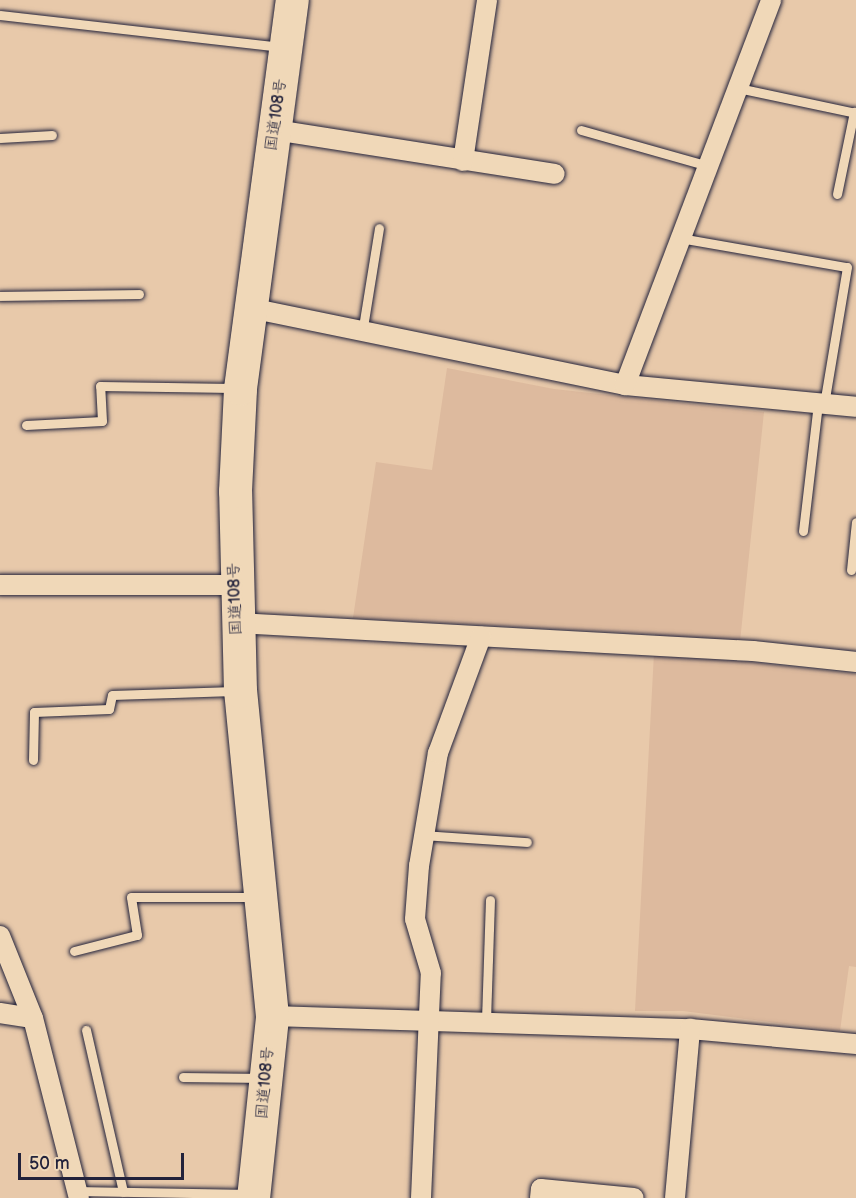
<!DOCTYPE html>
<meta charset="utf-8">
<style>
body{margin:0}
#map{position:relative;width:856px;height:1198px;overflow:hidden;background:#e8c9aa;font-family:"Balsamiq Sans","Klee One",sans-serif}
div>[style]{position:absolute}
.built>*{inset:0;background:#ddba9e}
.roads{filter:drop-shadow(0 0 2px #22223b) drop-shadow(0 0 2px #22223b)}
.lane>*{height:9px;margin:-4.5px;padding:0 4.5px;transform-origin:4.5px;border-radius:4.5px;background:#f0d8b8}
.street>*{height:20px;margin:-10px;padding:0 10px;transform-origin:10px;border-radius:10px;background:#f0d8b8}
.highway>*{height:33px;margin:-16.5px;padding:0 16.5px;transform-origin:16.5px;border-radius:16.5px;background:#f0d8b8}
span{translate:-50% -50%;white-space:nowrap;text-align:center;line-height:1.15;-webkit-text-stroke:5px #f0d8b8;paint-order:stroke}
.street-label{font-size:16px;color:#22223b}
.scale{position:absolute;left:18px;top:1153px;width:166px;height:27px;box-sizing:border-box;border:3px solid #22223b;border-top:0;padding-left:8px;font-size:18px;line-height:21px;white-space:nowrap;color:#22223b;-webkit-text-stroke:4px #f0d8b8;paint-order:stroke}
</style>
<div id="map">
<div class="built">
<i style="clip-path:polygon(447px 368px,554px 389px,764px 412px,738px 661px,856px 674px,856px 967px,849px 966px,840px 1031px,683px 1011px,635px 1011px,655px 634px,353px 618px,376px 462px,432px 470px)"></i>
</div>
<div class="roads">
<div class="lane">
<i style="left:0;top:15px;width:283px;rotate:6.5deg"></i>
<i style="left:738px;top:88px;width:121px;rotate:12deg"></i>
<i style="left:581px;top:130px;width:132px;rotate:15.8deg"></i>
<i style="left:0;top:138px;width:52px;rotate:-3.3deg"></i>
<i style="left:837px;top:194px;width:84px;rotate:-78.3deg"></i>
<i style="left:680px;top:238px;width:169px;rotate:9.9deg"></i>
<i style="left:847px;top:267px;width:139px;rotate:99.5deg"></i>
<i style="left:0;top:296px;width:139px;rotate:-0.8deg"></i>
<i style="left:363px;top:327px;width:100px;rotate:-80.8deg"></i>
<i style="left:26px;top:425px;width:76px;rotate:-3deg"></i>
<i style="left:102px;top:421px;width:35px;rotate:-93deg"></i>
<i style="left:100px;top:386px;width:133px;rotate:0.9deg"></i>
<i style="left:803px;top:531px;width:128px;rotate:-83.3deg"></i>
<i style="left:851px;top:570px;width:48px;rotate:-84.1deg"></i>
<i style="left:33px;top:760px;width:48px;rotate:-88.8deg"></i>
<i style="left:34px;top:712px;width:75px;rotate:-2.3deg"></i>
<i style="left:109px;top:709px;width:14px;rotate:-78deg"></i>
<i style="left:112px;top:695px;width:122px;rotate:-1.9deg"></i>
<i style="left:423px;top:835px;width:104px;rotate:3.9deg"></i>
<i style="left:74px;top:951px;width:65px;rotate:-14.3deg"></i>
<i style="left:137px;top:935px;width:38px;rotate:-99deg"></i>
<i style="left:131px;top:897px;width:125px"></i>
<i style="left:486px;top:1020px;width:120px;rotate:-88.1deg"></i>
<i style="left:86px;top:1030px;width:166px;rotate:77.1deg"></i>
<i style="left:183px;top:1077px;width:79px;rotate:0.7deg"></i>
<i style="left:79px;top:1191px;width:168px;rotate:1deg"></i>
</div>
<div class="street">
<i style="left:275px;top:130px;width:283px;rotate:8.9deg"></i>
<i style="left:463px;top:161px;width:163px;rotate:-81.5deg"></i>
<i style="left:250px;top:308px;width:383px;rotate:11.6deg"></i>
<i style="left:625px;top:385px;width:232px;rotate:5.4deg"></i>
<i style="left:625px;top:385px;width:412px;rotate:-69.2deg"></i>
<i style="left:0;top:585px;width:234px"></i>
<i style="left:237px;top:623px;width:517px;rotate:3.11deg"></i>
<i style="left:753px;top:651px;width:104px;rotate:6.1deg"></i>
<i style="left:0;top:936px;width:88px;rotate:68.1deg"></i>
<i style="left:33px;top:1018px;width:186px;rotate:75.7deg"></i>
<i style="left:0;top:1013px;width:33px;rotate:9deg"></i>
<i style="left:272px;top:1016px;width:418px;rotate:1.8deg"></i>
<i style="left:690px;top:1029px;width:167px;rotate:5.2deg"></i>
<i style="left:421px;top:1198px;width:225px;rotate:-87.5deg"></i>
<i style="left:431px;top:973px;width:56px;rotate:-106.5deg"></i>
<i style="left:415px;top:919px;width:53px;rotate:-85.7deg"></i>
<i style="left:419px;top:866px;width:115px;rotate:-80.5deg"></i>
<i style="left:438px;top:753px;width:124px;rotate:-69.7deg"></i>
<i style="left:540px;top:1198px;width:9px;rotate:-84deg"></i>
<i style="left:541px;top:1189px;width:93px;rotate:5.5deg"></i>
<i style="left:675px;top:1198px;width:170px;rotate:-84.9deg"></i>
</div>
<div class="highway">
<i style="left:253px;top:1198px;width:183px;rotate:-84deg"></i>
<i style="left:272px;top:1016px;width:327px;rotate:-95.6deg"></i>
<i style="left:240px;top:691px;width:200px;rotate:-91.4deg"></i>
<i style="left:235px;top:491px;width:103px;rotate:-87.2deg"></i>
<i style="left:240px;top:388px;width:391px;rotate:-82.4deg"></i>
</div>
</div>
<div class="street-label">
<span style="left:277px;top:115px;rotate:-82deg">国道108号</span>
<span style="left:236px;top:599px;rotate:-92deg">国道108号</span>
<span style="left:266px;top:1083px;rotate:-85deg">国道108号</span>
</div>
<div class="scale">50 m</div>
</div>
